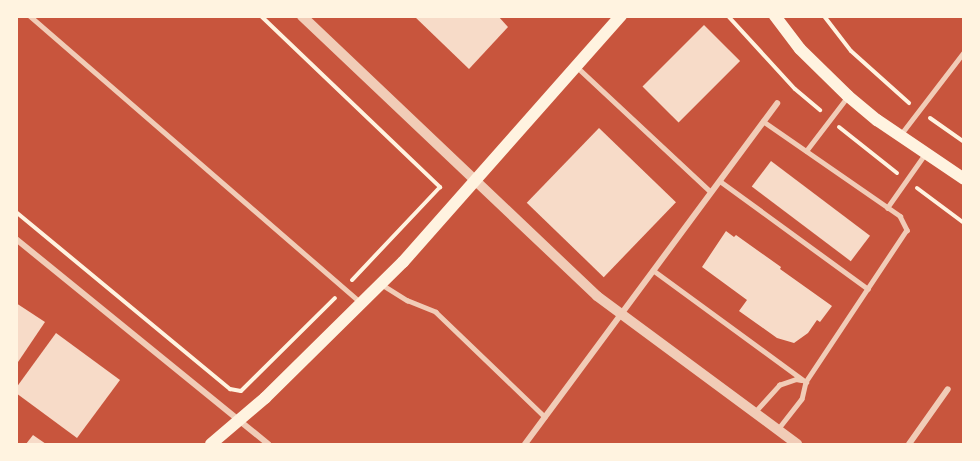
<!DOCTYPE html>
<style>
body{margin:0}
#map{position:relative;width:980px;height:461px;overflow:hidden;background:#c8553d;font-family:"Public Sans",sans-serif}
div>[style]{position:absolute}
.building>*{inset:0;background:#f7dbc8;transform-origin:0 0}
.path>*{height:4px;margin:-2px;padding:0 2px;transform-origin:2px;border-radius:2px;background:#fff3e0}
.service>*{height:4.5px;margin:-2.25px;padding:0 2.25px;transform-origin:2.25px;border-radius:2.25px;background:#f1ccb7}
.minor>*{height:6px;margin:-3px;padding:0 3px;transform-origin:3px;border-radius:3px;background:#f1ccb7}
.tertiary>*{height:10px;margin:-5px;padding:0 5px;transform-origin:5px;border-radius:5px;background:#f1ccb7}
.secondary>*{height:12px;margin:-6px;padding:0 6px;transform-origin:6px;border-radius:6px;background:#fff3e0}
span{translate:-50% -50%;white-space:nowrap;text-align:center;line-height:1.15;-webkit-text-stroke:5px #fff3e0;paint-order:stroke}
.frame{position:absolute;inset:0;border:18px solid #fff3e0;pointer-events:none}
</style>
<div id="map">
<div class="building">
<i style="clip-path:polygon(414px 16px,498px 16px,508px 27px,469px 69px)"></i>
<i style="left:704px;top:25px;width:51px;height:87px;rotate:45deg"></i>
<i style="left:599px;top:128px;width:107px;height:104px;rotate:44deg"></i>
<i style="left:771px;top:161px;width:124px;height:32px;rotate:37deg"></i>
<i style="clip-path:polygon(726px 231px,734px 237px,736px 235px,781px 267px,780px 269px,832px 306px,820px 322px,817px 320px,808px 333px,794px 343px,777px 338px,739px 311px,747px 300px,702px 267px)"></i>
<i style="clip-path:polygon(16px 303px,45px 322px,16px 365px)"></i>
<i style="clip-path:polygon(56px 333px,120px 380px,77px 438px,16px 393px,16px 388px)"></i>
<i style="clip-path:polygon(33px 435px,46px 444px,26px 444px)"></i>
</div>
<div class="path">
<i style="left:261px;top:16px;width:248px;rotate:43.7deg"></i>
<i style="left:440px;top:187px;width:128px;rotate:133.4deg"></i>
<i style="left:728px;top:16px;width:99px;rotate:47.5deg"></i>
<i style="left:795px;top:89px;width:33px;rotate:40deg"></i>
<i style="left:824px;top:16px;width:44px;rotate:52.4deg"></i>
<i style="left:851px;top:51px;width:78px;rotate:41.9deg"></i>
<i style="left:930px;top:118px;width:42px;rotate:35.2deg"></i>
<i style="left:839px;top:127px;width:74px;rotate:38.4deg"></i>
<i style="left:917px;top:188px;width:59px;rotate:36.7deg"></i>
<i style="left:16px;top:212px;width:278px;rotate:39.6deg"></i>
<i style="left:230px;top:389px;width:11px;rotate:10deg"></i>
<i style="left:241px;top:391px;width:132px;rotate:-44.7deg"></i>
</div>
<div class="service">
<i style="left:30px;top:16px;width:437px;rotate:40.9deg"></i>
<i style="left:577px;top:67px;width:183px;rotate:43deg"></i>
<i style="left:763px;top:121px;width:167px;rotate:34.7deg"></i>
<i style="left:900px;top:216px;width:16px;rotate:63deg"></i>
<i style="left:907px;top:230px;width:182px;rotate:123.6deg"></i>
<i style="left:806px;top:382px;width:17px;rotate:103deg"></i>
<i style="left:802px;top:399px;width:39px;rotate:128deg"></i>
<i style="left:901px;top:134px;width:103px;rotate:-52.5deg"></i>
<i style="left:806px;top:151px;width:69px;rotate:-52.6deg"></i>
<i style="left:720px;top:181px;width:183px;rotate:36.1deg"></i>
<i style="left:887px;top:208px;width:66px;rotate:-54.9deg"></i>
<i style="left:653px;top:270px;width:190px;rotate:36.2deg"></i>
<i style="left:381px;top:284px;width:31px;rotate:32deg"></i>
<i style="left:407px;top:300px;width:31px;rotate:22deg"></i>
<i style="left:436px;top:312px;width:151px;rotate:43.9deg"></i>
<i style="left:754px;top:413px;width:38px;rotate:-48deg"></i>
<i style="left:779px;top:385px;width:18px;rotate:-19deg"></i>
<i style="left:796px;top:379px;width:5px;rotate:11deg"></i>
</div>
<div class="minor">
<i style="left:16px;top:239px;width:325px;rotate:39.1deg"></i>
<i style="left:525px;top:444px;width:424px;rotate:-53.5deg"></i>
<i style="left:909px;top:444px;width:67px;rotate:-54.7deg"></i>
</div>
<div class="tertiary">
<i style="left:302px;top:16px;width:407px;rotate:43.5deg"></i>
<i style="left:597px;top:296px;width:249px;rotate:36.5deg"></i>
</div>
<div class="secondary">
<i style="left:775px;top:16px;width:41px;rotate:52.9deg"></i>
<i style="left:800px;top:49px;width:67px;rotate:44.4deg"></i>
<i style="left:848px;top:96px;width:38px;rotate:40deg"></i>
<i style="left:877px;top:120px;width:105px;rotate:34.1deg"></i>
<i style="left:211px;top:444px;width:71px;rotate:-40.4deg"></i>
<i style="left:265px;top:398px;width:194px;rotate:-44.6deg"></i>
<i style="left:403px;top:262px;width:329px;rotate:-48.5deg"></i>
</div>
<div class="frame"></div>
</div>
